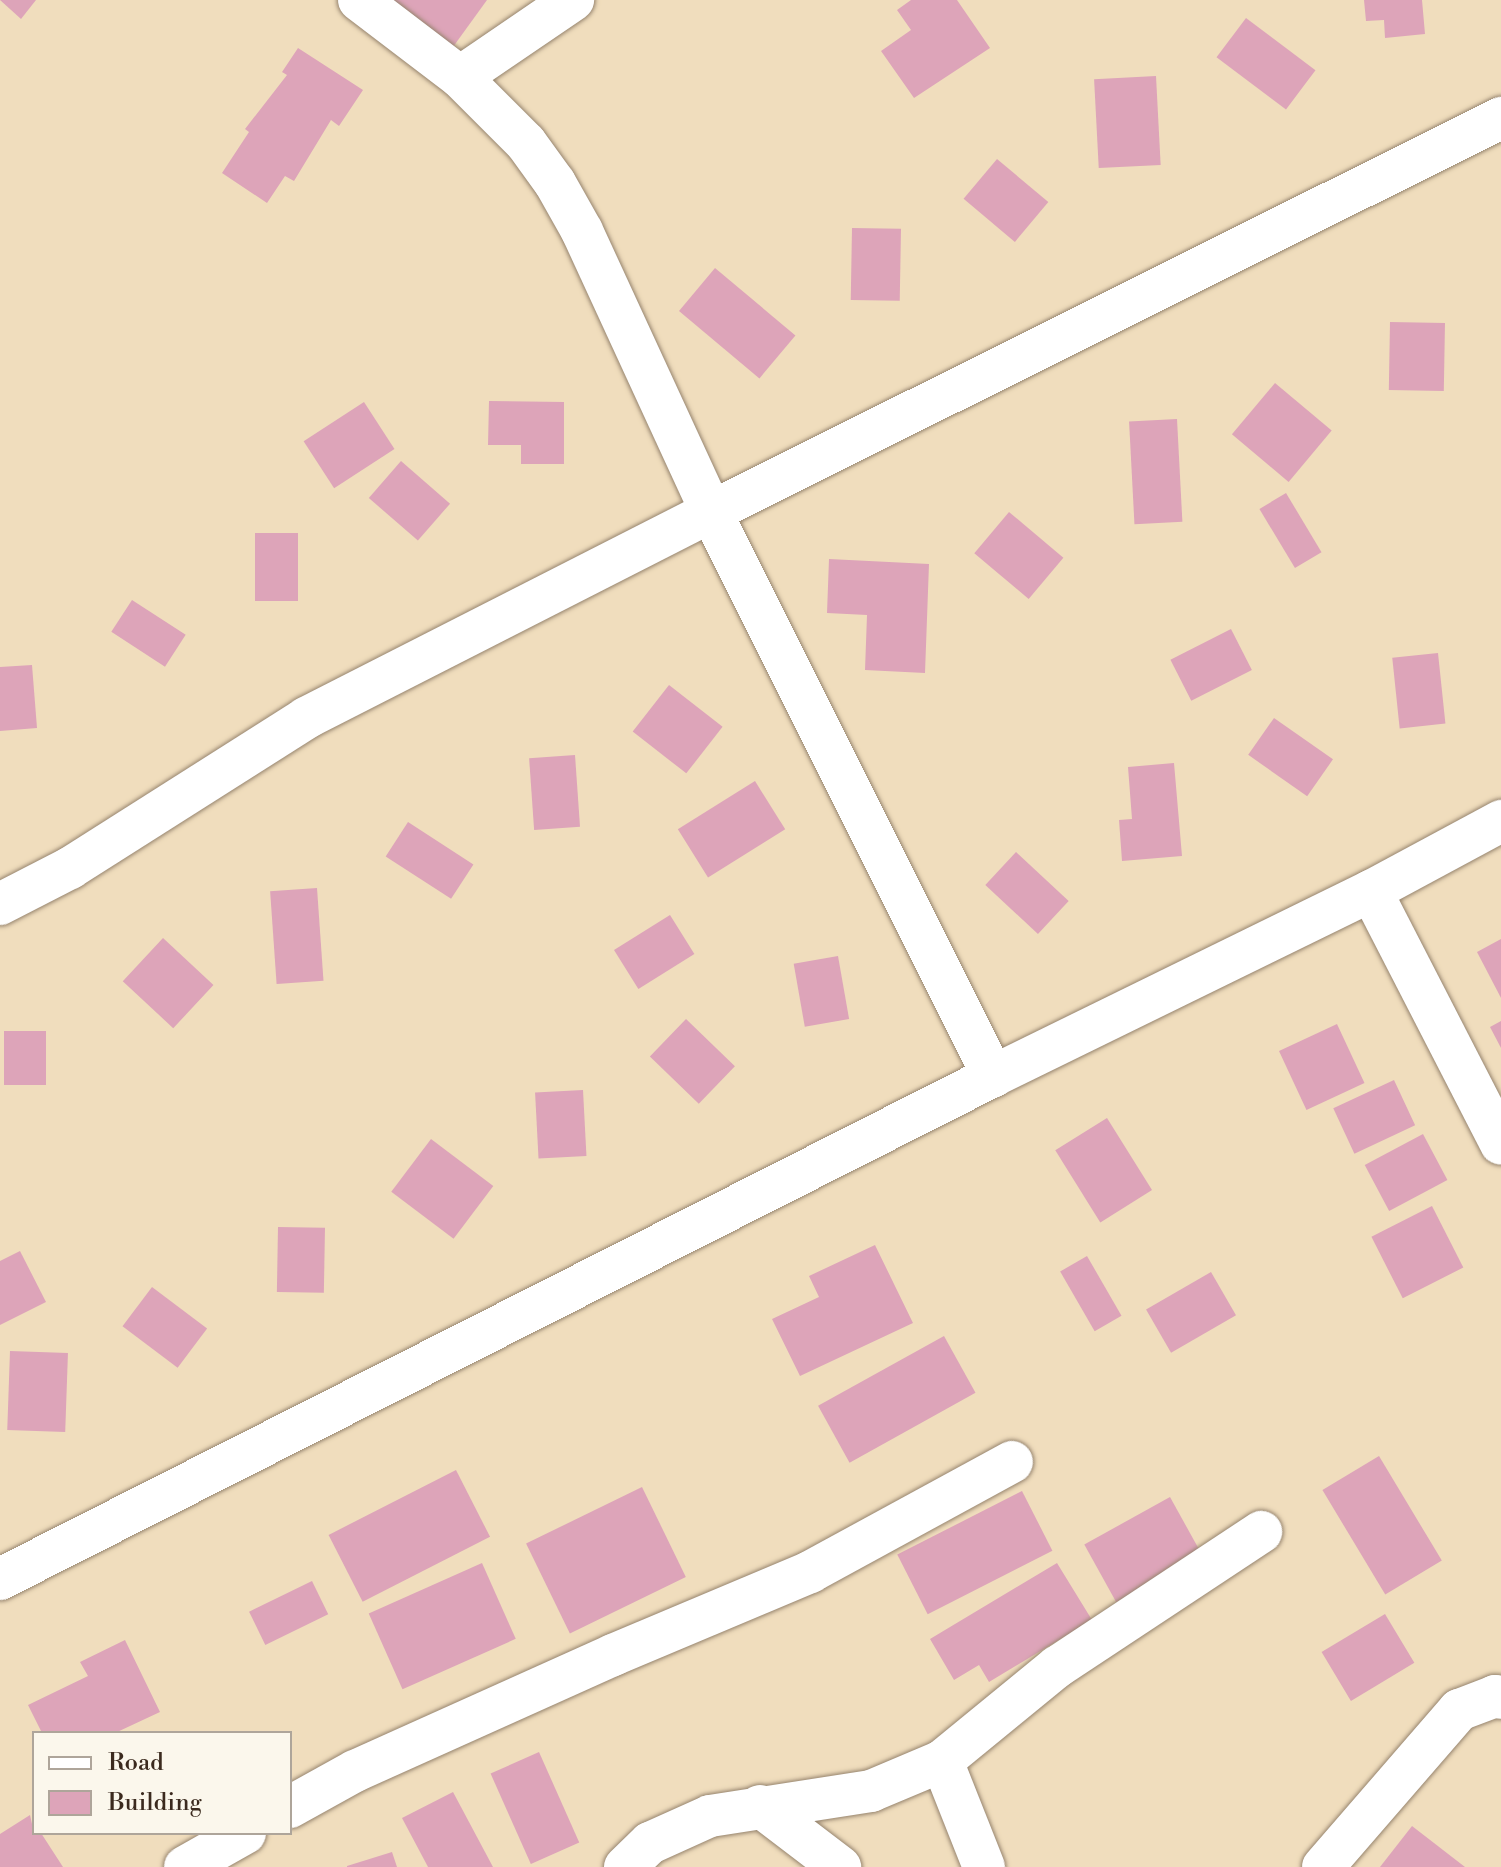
<!DOCTYPE html>
<style>
body{margin:0}
#map{position:relative;width:1501px;height:1867px;overflow:hidden;background:#f0ddbd;font-family:"Libre Bodoni",serif}
div>[style]{position:absolute}
.building>*{inset:0;background:#dda4b9;transform-origin:0 0}
.roads{filter:drop-shadow(0 0 2px #96846e) drop-shadow(0 0 2px #96846e)}
.minor>*{height:42px;margin:-21px;padding:0 21px;transform-origin:21px;border-radius:21px;background:#fff}
span{translate:-50% -50%;white-space:nowrap;text-align:center;line-height:1.15;-webkit-text-stroke:6px #fbf7ec;paint-order:stroke}
.legend{position:absolute;left:32px;top:1731px;width:260px;height:104px;box-sizing:border-box;background:#fbf7ec;border:2px solid #aea59a;margin:0;padding:10px 14px;list-style:none;font-size:24px;color:#3b2a1e}
.legend li{display:flex;align-items:center;gap:16px;height:40px}
.legend b{width:40px;border:2px solid #aea59a}
</style>
<div id="map">
<div class="building">
<i style="clip-path:polygon(0 0,36px 0,21px 19px)"></i>
<i style="clip-path:polygon(388px 0,487px 0,453px 47px)"></i>
<i style="clip-path:polygon(911px 0,957px 0,990px 48px,914px 98px,881px 51px,911px 30px,897px 10px)"></i>
<i style="clip-path:polygon(1364px 0,1422px 0,1425px 34px,1385px 38px,1384px 20px,1366px 21px)"></i>
<i style="left:1246px;top:18px;width:87px;height:49px;rotate:37deg"></i>
<i style="clip-path:polygon(298px 48px,363px 90px,339px 126px,331px 120px,294px 181px,285px 176px,267px 203px,222px 173px,249px 132px,245px 129px,287px 75px,282px 72px)"></i>
<i style="left:1156px;top:76px;width:89px;height:62px;rotate:87deg"></i>
<i style="left:997px;top:159px;width:67px;height:52px;rotate:40deg"></i>
<i style="left:852px;top:228px;width:49px;height:72px;rotate:1deg"></i>
<i style="left:715px;top:268px;width:105px;height:56px;rotate:40deg"></i>
<i style="left:1390px;top:322px;width:55px;height:68px;rotate:1deg"></i>
<i style="left:1275px;top:383px;width:74px;height:67px;rotate:40deg"></i>
<i style="clip-path:polygon(489px 401px,564px 402px,564px 464px,521px 464px,521px 445px,488px 445px)"></i>
<i style="left:364px;top:402px;width:56px;height:72px;rotate:57deg"></i>
<i style="left:1177px;top:419px;width:103px;height:48px;rotate:87deg"></i>
<i style="left:401px;top:461px;width:65px;height:49px;rotate:41deg"></i>
<i style="left:1286px;top:493px;width:69px;height:31px;rotate:59deg"></i>
<i style="left:1009px;top:512px;width:71px;height:54px;rotate:40deg"></i>
<i style="left:255px;top:533px;width:43px;height:68px"></i>
<i style="clip-path:polygon(829px 559px,929px 564px,925px 673px,865px 670px,867px 615px,827px 613px)"></i>
<i style="left:132px;top:600px;width:64px;height:38px;rotate:33deg"></i>
<i style="left:1231px;top:629px;width:46px;height:68px;rotate:63deg"></i>
<i style="left:1438px;top:653px;width:71px;height:46px;rotate:84deg"></i>
<i style="clip-path:polygon(32px 665px,37px 728px,0 731px,0 667px)"></i>
<i style="left:669px;top:685px;width:68px;height:59px;rotate:38deg"></i>
<i style="left:1274px;top:718px;width:72px;height:45px;rotate:35deg"></i>
<i style="left:575px;top:755px;width:72px;height:46px;rotate:86deg"></i>
<i style="clip-path:polygon(1174px 763px,1182px 856px,1122px 861px,1119px 820px,1132px 819px,1128px 767px)"></i>
<i style="left:755px;top:781px;width:57px;height:91px;rotate:58deg"></i>
<i style="left:408px;top:822px;width:78px;height:41px;rotate:33deg"></i>
<i style="left:1016px;top:852px;width:72px;height:45px;rotate:43deg"></i>
<i style="left:317px;top:888px;width:93px;height:47px;rotate:86deg"></i>
<i style="left:670px;top:915px;width:46px;height:66px;rotate:58deg"></i>
<i style="left:163px;top:938px;width:69px;height:59px;rotate:43deg"></i>
<i style="clip-path:polygon(1501px 939px,1501px 998px,1477px 952px)"></i>
<i style="left:838px;top:956px;width:64px;height:45px;rotate:80deg"></i>
<i style="left:686px;top:1019px;width:68px;height:52px;rotate:44deg"></i>
<i style="clip-path:polygon(1501px 1021px,1501px 1048px,1490px 1027px)"></i>
<i style="left:1337px;top:1024px;width:65px;height:64px;rotate:65deg"></i>
<i style="left:4px;top:1031px;width:42px;height:54px"></i>
<i style="left:1394px;top:1080px;width:50px;height:67px;rotate:65deg"></i>
<i style="left:583px;top:1090px;width:66px;height:48px;rotate:87deg"></i>
<i style="left:1107px;top:1118px;width:85px;height:61px;rotate:58deg"></i>
<i style="left:1423px;top:1134px;width:52px;height:66px;rotate:62deg"></i>
<i style="left:431px;top:1139px;width:78px;height:66px;rotate:37deg"></i>
<i style="left:1432px;top:1206px;width:69px;height:68px;rotate:63deg"></i>
<i style="left:278px;top:1227px;width:47px;height:65px;rotate:1deg"></i>
<i style="clip-path:polygon(875px 1245px,913px 1323px,800px 1376px,772px 1319px,819px 1297px,809px 1276px)"></i>
<i style="clip-path:polygon(20px 1251px,46px 1302px,0 1325px,0 1261px)"></i>
<i style="left:1087px;top:1256px;width:69px;height:31px;rotate:60deg"></i>
<i style="left:1211px;top:1272px;width:50px;height:75px;rotate:60deg"></i>
<i style="left:152px;top:1287px;width:69px;height:49px;rotate:37deg"></i>
<i style="left:944px;top:1336px;width:65px;height:144px;rotate:61deg"></i>
<i style="left:10px;top:1351px;width:58px;height:79px;rotate:2deg"></i>
<i style="left:1379px;top:1456px;width:122px;height:66px;rotate:59deg"></i>
<i style="left:456px;top:1470px;width:75px;height:143px;rotate:63deg"></i>
<i style="left:642px;top:1487px;width:100px;height:129px;rotate:64deg"></i>
<i style="left:1022px;top:1491px;width:67px;height:140px;rotate:63deg"></i>
<i style="left:1170px;top:1497px;width:66px;height:98px;rotate:61deg"></i>
<i style="left:482px;top:1563px;width:83px;height:124px;rotate:66deg"></i>
<i style="clip-path:polygon(1057px 1563px,1092px 1620px,989px 1682px,979px 1665px,954px 1680px,930px 1639px)"></i>
<i style="left:312px;top:1581px;width:37px;height:70px;rotate:64deg"></i>
<i style="left:1385px;top:1614px;width:57px;height:74px;rotate:59deg"></i>
<i style="clip-path:polygon(125px 1640px,160px 1712px,115px 1733px,42px 1733px,28px 1705px,88px 1676px,80px 1662px)"></i>
<i style="left:539px;top:1752px;width:99px;height:53px;rotate:66deg"></i>
<i style="clip-path:polygon(453px 1792px,493px 1867px,428px 1867px,402px 1818px)"></i>
<i style="clip-path:polygon(30px 1815px,34px 1833px,41px 1833px,63px 1867px,0 1867px,0 1834px)"></i>
<i style="clip-path:polygon(1412px 1826px,1465px 1867px,1380px 1867px)"></i>
<i style="clip-path:polygon(392px 1852px,397px 1867px,347px 1867px,347px 1866px)"></i>
</div>
<div class="roads">
<div class="minor">
<i style="left:359px;top:0;width:127px;rotate:37.3deg"></i>
<i style="left:460px;top:77px;width:93px;rotate:45deg"></i>
<i style="left:526px;top:143px;width:49px;rotate:54.1deg"></i>
<i style="left:555px;top:183px;width:55px;rotate:60.6deg"></i>
<i style="left:582px;top:231px;width:309px;rotate:65.3deg"></i>
<i style="left:711px;top:512px;width:631px;rotate:63.43deg"></i>
<i style="left:460px;top:77px;width:137px;rotate:-34.3deg"></i>
<i style="left:1371px;top:891px;width:284px;rotate:62.8deg"></i>
<i style="left:0;top:904px;width:79px;rotate:-27.2deg"></i>
<i style="left:70px;top:868px;width:280px;rotate:-32.4deg"></i>
<i style="left:306px;top:718px;width:454px;rotate:-27deg"></i>
<i style="left:711px;top:512px;width:883px;rotate:-26.51deg"></i>
<i style="left:0;top:1579px;width:1113px;rotate:-26.86deg"></i>
<i style="left:993px;top:1076px;width:421px;rotate:-26.1deg"></i>
<i style="left:1371px;top:891px;width:148px;rotate:-28.3deg"></i>
<i style="left:942px;top:1761px;width:114px;rotate:68.4deg"></i>
<i style="left:760px;top:1806px;width:101px;rotate:37.3deg"></i>
<i style="left:290px;top:1807px;width:74px;rotate:-29deg"></i>
<i style="left:355px;top:1771px;width:283px;rotate:-24.2deg"></i>
<i style="left:613px;top:1655px;width:214px;rotate:-22.8deg"></i>
<i style="left:810px;top:1572px;width:230px;rotate:-28.6deg"></i>
<i style="left:185px;top:1867px;width:69px;rotate:-29.5deg"></i>
<i style="left:625px;top:1867px;width:35px;rotate:-44deg"></i>
<i style="left:650px;top:1843px;width:66px;rotate:-24.2deg"></i>
<i style="left:710px;top:1816px;width:163px;rotate:-8.8deg"></i>
<i style="left:871px;top:1791px;width:77px;rotate:-22.9deg"></i>
<i style="left:942px;top:1761px;width:149px;rotate:-39.3deg"></i>
<i style="left:1057px;top:1667px;width:245px;rotate:-33.5deg"></i>
<i style="left:1323px;top:1867px;width:208px;rotate:-49.1deg"></i>
<i style="left:1459px;top:1710px;width:39px;rotate:-21deg"></i>
<i style="left:1495px;top:1696px;width:6px;rotate:18deg"></i>
</div>
</div>
<ul class="legend">
<li><b style="height:10px;background:#fff"></b>Road</li>
<li><b style="height:22px;background:#dda4b9"></b>Building</li>
</ul>
</div>
